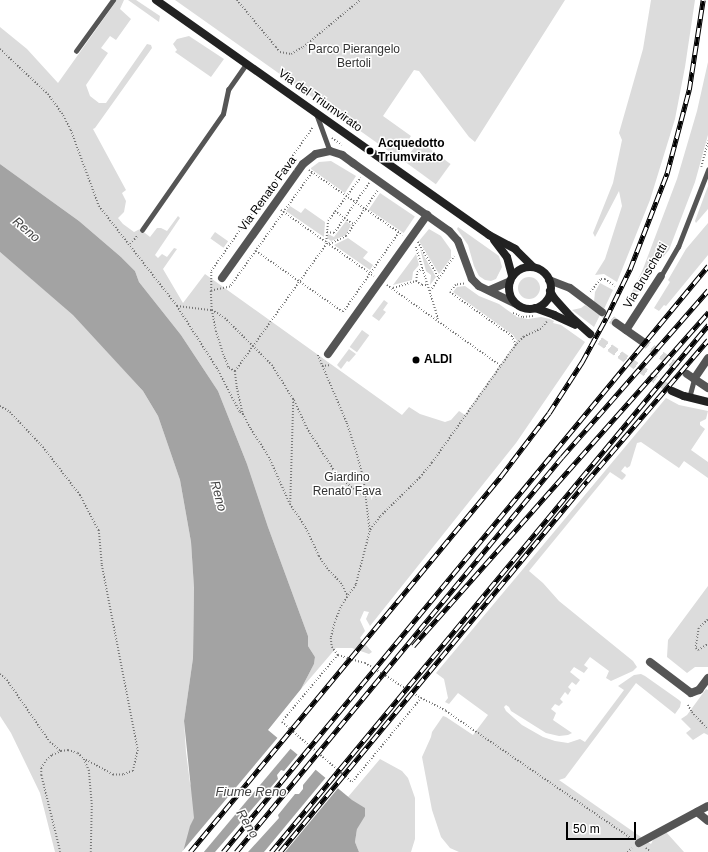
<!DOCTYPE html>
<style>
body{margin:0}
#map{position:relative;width:708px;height:852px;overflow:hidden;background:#fff;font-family:Arial,sans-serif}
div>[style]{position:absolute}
.green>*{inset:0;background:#dcdcdc;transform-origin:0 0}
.round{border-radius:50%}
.water>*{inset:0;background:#a3a3a3}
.pier>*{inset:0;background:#fff;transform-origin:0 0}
.minor-tunnel>*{height:8px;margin-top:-4px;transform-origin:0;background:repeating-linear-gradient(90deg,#d9d9d9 0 8px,transparent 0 12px)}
.secondary-tunnel>*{height:8px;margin-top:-4px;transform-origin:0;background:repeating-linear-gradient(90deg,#d9d9d9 0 8px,transparent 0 12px)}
.path>*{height:1.5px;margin-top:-0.75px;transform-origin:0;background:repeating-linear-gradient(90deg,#777 0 1px,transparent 0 3px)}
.service>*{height:4.5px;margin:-2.25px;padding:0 2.25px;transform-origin:2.25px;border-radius:2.25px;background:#555}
.minor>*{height:8px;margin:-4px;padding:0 4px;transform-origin:4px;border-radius:4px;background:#555}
.secondary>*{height:8px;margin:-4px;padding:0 4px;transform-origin:4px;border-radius:4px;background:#222}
.secondary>.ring{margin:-4px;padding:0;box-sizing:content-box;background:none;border:8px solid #222;border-radius:50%}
.rail>*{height:4.5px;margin-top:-2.25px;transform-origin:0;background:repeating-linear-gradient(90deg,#fff 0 9px,#000 0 18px);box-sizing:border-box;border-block:1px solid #000}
.dots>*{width:11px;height:11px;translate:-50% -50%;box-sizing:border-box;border:2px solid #fff;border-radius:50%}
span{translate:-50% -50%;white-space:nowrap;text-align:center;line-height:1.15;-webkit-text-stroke:3px #fff;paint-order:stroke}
.park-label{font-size:12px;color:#333}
.street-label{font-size:12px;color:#000}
.poi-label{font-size:12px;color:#000;font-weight:700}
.left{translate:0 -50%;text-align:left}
.water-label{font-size:13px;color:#444;font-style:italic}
.scale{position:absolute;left:566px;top:822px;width:70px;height:18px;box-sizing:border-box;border:2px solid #000;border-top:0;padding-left:5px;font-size:12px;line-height:14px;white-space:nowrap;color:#000;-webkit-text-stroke:3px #fff;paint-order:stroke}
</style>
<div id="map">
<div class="green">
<i style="clip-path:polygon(117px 0,124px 0,120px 9px,131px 19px,116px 40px,110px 36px,101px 48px,108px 53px,86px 85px,90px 96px,99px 103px,106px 103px,147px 44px,151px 45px,152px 48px,95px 128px,93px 129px,126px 190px,122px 193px,126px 201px,124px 212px,118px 218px,123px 224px,134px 232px,140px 229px,150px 237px,157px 228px,161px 228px,167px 231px,178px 216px,180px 218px,155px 255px,158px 258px,162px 254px,167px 257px,174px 248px,177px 249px,163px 269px,183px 303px,205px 274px,402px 415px,409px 407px,420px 414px,445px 422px,451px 420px,459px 411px,465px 415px,444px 444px,517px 341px,513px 335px,453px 292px,457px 287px,465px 286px,479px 296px,499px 304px,517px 317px,528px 319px,541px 317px,550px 319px,554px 321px,553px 323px,561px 325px,585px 342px,516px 443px,370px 626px,366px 619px,369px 612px,364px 611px,360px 620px,365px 631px,360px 638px,372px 652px,369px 654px,352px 648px,336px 648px,301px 689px,314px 664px,315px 657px,308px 646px,308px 636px,268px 527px,247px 464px,218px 391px,181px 335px,139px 282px,135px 271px,121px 257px,79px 221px,0 164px,0 27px,27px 49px,58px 83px)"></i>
<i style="clip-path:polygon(128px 0,136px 0,160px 16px,159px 22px)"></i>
<i style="clip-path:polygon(175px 0,565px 0,475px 142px,469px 137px,419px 71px,414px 70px,383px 116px,411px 136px,397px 157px)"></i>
<i style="clip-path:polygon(651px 0,695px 0,685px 67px,675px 119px,650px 200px,617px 282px,604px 274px,595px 275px,605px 259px,622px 206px,619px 191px,595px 237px,593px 233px,613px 183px,622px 140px,619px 133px,643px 49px)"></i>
<i style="clip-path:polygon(189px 36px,224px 59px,211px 77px,175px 52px,177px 50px,173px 44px,177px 39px)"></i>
<i style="clip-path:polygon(708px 62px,708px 135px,695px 182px,669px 250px,663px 257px,655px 257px,639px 292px,632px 292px,643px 269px,677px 179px,697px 111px)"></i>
<i style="left:419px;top:141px;width:39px;height:25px;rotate:36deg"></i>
<i style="clip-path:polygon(331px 161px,356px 176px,345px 193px,311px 169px,311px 168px,319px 162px)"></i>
<i style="clip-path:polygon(708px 186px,708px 209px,696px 223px,695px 221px)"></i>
<i style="left:380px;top:193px;width:42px;height:20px;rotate:34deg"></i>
<i style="clip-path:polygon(290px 206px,301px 213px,305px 208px,325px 222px,324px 237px,286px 211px)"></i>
<i style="clip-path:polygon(346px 221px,351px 225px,346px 235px,331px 241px,327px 238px,328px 234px,334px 237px)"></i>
<i style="clip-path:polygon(708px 223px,708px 255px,666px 306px,664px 305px,659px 311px,654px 308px,670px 282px,668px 280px,686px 249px)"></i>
<i style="clip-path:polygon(458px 227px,499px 256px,502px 267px,496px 279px,491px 281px,485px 280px,479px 276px,474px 266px,468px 245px,457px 229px)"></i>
<i style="clip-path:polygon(429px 229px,441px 236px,451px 250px,451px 258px,439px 274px,419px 241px)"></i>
<i style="left:215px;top:232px;width:16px;height:8px;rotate:35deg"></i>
<i style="clip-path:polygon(348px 238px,368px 252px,363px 258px,373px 265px,370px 270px,334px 245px)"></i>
<i style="clip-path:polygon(420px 249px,436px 277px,430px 285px,431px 275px,426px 271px)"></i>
<i style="clip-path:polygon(0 252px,74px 315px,143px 391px,158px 416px,180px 480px,191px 542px,194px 588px,193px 658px,184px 721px,186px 752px,190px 783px,219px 852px,55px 852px,40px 793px,11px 733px,0 716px)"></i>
<i style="clip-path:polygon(416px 254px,419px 265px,413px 272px,412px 280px,393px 285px)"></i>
<i class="round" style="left:518px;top:277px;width:22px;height:22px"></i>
<i style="clip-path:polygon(600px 283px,613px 290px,604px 309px,594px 302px,595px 292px)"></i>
<i style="clip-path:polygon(384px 300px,388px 303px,383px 310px,386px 312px,379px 321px,372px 316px)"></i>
<i style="clip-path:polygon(585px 305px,600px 315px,594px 327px,572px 310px,581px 308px)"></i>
<i style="left:362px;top:330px;width:9px;height:21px;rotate:36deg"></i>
<i style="clip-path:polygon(349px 349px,356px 354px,349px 362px,347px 361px,341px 369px,337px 365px)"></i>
<i style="clip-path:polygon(666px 398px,679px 405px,708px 411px,706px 419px,700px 422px,700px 425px,705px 429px,691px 450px,708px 462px,708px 478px,684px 461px,679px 468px,641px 442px,637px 443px,630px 466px,627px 468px,625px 466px,621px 471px,626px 475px,625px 477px,622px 480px,610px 472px,529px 571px,543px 583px,559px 601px,633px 661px,637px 667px,633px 671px,611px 681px,606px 678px,609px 671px,590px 657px,584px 665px,588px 668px,584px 673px,574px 667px,570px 672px,580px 680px,576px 685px,572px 682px,568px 687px,571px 690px,568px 695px,565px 692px,560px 699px,563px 702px,559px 706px,555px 704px,551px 709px,556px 713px,553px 720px,572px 733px,568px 735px,559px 736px,546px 733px,511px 711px,509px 707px,506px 705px,504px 707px,506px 711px,522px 725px,543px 737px,555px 741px,568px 743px,580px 739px,585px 742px,624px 690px,618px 686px,634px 675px,641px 674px,645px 676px,679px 700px,681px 702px,680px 707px,675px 714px,636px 683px,565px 778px,559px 780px,651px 844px,653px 840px,666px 832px,684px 852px,459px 852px,450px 848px,441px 837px,432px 810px,422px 757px,431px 737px,432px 732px,443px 716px,446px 717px,473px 735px,488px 715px,458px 693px,449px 704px,445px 702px,448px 698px,444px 679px,436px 673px)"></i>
<i style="clip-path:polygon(708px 586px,708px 667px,695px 667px,687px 673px,667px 657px,668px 640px)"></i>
<i style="clip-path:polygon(706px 689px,708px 690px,708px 735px,704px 733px,693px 740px,686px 733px,691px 729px,681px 719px,687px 715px)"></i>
<i style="clip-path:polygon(380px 759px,402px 771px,408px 778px,415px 798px,415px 839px,411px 852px,359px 852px,355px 842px,357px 829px,308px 852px,351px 800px,348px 797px)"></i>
</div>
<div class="water">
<i style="clip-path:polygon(0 164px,79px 221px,121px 257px,135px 271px,139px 282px,181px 335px,218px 391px,247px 464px,268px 527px,308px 636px,308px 646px,315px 657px,314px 664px,301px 689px,268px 730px,352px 800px,365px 808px,365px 816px,357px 829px,355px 842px,359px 852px,183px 852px,190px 826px,194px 818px,184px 721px,193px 658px,194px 588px,191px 542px,180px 480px,158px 416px,143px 391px,73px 315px,0 252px)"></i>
</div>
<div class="pier">
<i style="left:279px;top:736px;width:17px;height:151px;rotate:40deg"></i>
<i style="clip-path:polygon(299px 753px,317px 768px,303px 785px,303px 789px,299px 794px,295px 794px,278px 815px,279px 818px,248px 852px,215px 852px,278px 779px,277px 775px,281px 770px,284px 771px)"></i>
<i style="clip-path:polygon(327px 776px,339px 787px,285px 852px,264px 852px)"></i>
</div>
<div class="minor-tunnel">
<i style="left:602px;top:312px;width:18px;rotate:38deg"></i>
<i style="left:642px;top:341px;width:56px;rotate:36.3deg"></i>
</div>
<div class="secondary-tunnel">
<i style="left:590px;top:334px;width:100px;rotate:34.8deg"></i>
</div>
<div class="path">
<i style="left:237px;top:0;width:61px;rotate:50.3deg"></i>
<i style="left:276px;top:47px;width:6px;rotate:51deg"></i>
<i style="left:280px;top:52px;width:11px;rotate:10deg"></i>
<i style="left:291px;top:54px;width:14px;rotate:-30deg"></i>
<i style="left:303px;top:47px;width:74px;rotate:-39.5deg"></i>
<i style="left:0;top:49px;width:66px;rotate:43.2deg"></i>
<i style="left:48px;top:94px;width:24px;rotate:54deg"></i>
<i style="left:62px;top:113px;width:19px;rotate:62deg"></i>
<i style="left:71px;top:130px;width:81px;rotate:69.8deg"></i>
<i style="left:99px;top:206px;width:127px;rotate:52deg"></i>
<i style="left:177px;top:306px;width:74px;rotate:57.2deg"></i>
<i style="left:217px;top:368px;width:50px;rotate:62.4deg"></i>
<i style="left:240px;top:412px;width:4px;rotate:34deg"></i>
<i style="left:332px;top:138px;width:12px;rotate:35deg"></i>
<i style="left:701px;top:167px;width:27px;rotate:-75deg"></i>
<i style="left:309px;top:170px;width:114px;rotate:34.7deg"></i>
<i style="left:312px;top:173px;width:96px;rotate:125.7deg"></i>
<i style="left:256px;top:251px;width:106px;rotate:35deg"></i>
<i style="left:343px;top:312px;width:98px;rotate:-55deg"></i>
<i style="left:281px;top:210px;width:114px;rotate:35.4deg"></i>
<i style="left:335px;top:211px;width:24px;rotate:36deg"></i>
<i style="left:327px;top:232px;width:7px;rotate:8deg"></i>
<i style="left:334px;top:233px;width:61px;rotate:-55deg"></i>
<i style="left:326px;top:242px;width:21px;rotate:-85deg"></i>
<i style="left:328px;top:221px;width:54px;rotate:-53.3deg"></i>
<i style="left:418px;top:242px;width:42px;rotate:59.7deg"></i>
<i style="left:130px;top:244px;width:12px;rotate:-48deg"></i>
<i style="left:329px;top:244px;width:19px;rotate:-25deg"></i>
<i style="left:346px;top:236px;width:55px;rotate:-55.4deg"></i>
<i style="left:416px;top:247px;width:74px;rotate:72.8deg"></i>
<i style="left:438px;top:318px;width:3px;rotate:108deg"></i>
<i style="left:256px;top:251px;width:44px;rotate:125.8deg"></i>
<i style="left:230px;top:287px;width:19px;rotate:168deg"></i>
<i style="left:211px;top:291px;width:19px;rotate:87deg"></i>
<i style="left:212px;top:310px;width:21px;rotate:79deg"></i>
<i style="left:216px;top:331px;width:28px;rotate:72deg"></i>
<i style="left:225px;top:358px;width:11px;rotate:68deg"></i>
<i style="left:229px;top:368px;width:7px;rotate:27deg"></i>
<i style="left:235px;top:371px;width:17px;rotate:83deg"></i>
<i style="left:237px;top:388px;width:27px;rotate:77deg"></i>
<i style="left:243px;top:414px;width:17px;rotate:62deg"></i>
<i style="left:251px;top:429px;width:33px;rotate:57deg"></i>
<i style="left:269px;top:457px;width:51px;rotate:65.9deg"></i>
<i style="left:290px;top:504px;width:29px;rotate:56deg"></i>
<i style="left:306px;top:528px;width:31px;rotate:65deg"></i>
<i style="left:319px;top:556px;width:14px;rotate:56deg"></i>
<i style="left:327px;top:568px;width:21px;rotate:47deg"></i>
<i style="left:341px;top:583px;width:15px;rotate:62deg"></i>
<i style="left:416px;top:281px;width:9px;rotate:-84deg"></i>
<i style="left:417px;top:272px;width:7px;rotate:-34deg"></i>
<i style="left:464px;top:284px;width:8px;rotate:173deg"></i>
<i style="left:456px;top:285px;width:9px;rotate:131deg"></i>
<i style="left:450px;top:292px;width:76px;rotate:35.4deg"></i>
<i style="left:512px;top:336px;width:10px;rotate:66deg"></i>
<i style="left:387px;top:285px;width:140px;rotate:35.4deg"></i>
<i style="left:393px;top:288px;width:24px;rotate:-17deg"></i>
<i style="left:416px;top:281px;width:7px;rotate:34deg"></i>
<i style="left:422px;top:285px;width:6px"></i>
<i style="left:211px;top:291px;width:20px;rotate:-90deg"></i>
<i style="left:211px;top:271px;width:176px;rotate:-54.7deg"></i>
<i style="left:430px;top:291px;width:42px;rotate:-55.6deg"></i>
<i style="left:590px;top:292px;width:17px;rotate:-50deg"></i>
<i style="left:601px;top:279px;width:4px"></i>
<i style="left:605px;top:279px;width:12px;rotate:35deg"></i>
<i style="left:630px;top:296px;width:6px;rotate:45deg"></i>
<i style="left:177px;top:306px;width:35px;rotate:7deg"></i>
<i style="left:212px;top:310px;width:15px;rotate:32deg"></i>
<i style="left:225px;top:318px;width:66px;rotate:45deg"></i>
<i style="left:272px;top:365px;width:39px;rotate:58deg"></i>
<i style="left:513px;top:313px;width:11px;rotate:22deg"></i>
<i style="left:523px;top:317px;width:10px;rotate:-6deg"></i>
<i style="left:547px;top:322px;width:9px;rotate:131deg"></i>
<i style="left:541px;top:329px;width:19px;rotate:155deg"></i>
<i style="left:524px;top:337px;width:11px;rotate:135deg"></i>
<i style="left:516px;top:345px;width:145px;rotate:125.4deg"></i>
<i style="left:432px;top:463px;width:19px;rotate:129deg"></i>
<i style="left:420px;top:478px;width:56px;rotate:135.7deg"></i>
<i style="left:380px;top:517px;width:17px;rotate:126deg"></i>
<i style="left:370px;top:531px;width:56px;rotate:104.5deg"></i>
<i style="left:356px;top:585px;width:24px;rotate:125deg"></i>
<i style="left:342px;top:605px;width:18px;rotate:112deg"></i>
<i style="left:335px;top:622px;width:16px;rotate:104deg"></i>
<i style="left:331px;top:638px;width:9px;rotate:84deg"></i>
<i style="left:332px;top:647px;width:10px;rotate:53deg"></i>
<i style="left:338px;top:655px;width:28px;rotate:17deg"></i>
<i style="left:365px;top:663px;width:66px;rotate:32deg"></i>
<i style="left:421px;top:698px;width:28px;rotate:27deg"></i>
<i style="left:446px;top:711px;width:224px;rotate:34.5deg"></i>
<i style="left:318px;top:355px;width:74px;rotate:66.9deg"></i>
<i style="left:347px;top:423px;width:33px;rotate:72deg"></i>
<i style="left:357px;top:454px;width:28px;rotate:75deg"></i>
<i style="left:364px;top:481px;width:50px;rotate:83.2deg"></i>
<i style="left:322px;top:366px;width:9px;rotate:-6deg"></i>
<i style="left:235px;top:371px;width:158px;rotate:-54.3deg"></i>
<i style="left:0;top:406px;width:12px;rotate:31deg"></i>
<i style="left:10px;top:412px;width:48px;rotate:46.7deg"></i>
<i style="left:43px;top:447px;width:61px;rotate:52.4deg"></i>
<i style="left:80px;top:495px;width:40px;rotate:62deg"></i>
<i style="left:99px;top:530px;width:35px;rotate:85deg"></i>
<i style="left:102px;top:565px;width:188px;rotate:79deg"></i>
<i style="left:138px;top:750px;width:22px;rotate:103deg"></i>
<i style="left:133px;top:771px;width:11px;rotate:158deg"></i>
<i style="left:123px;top:775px;width:10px;rotate:180deg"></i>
<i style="left:113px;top:775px;width:33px;rotate:-151deg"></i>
<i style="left:290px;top:502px;width:104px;rotate:-88.3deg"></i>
<i style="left:293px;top:398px;width:33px;rotate:65deg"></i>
<i style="left:307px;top:428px;width:59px;rotate:57.4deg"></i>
<i style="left:339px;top:478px;width:33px;rotate:35deg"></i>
<i style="left:708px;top:620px;width:12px;rotate:138deg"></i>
<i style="left:699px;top:628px;width:20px;rotate:99deg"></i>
<i style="left:696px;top:648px;width:3px;rotate:45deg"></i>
<i style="left:698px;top:650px;width:12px;rotate:-31deg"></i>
<i style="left:338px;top:655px;width:87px;rotate:129.9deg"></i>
<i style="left:282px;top:722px;width:92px;rotate:40.6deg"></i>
<i style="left:352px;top:782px;width:109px;rotate:-50.6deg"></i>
<i style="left:0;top:674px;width:9px;rotate:41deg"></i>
<i style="left:7px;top:680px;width:75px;rotate:55.3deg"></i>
<i style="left:50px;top:742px;width:14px;rotate:39deg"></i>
<i style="left:688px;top:705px;width:8px;rotate:60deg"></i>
<i style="left:692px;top:712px;width:23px;rotate:47deg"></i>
<i style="left:646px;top:848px;width:6px;rotate:39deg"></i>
<i style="left:60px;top:852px;width:79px;rotate:-103.9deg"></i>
<i style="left:41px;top:775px;width:7px;rotate:-90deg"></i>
<i style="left:41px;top:768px;width:9px;rotate:-58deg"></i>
<i style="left:46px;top:760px;width:8px;rotate:-40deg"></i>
<i style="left:52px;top:755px;width:10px;rotate:-24deg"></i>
<i style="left:61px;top:751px;width:7px;rotate:-8deg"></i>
<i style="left:68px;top:750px;width:10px;rotate:17deg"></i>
<i style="left:78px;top:753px;width:8px;rotate:45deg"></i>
<i style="left:84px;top:759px;width:12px;rotate:66deg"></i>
<i style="left:89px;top:770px;width:36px;rotate:85deg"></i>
<i style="left:92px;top:806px;width:46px;rotate:91.2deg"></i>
<i style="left:627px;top:852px;width:6px;rotate:-39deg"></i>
</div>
<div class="service">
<i style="left:76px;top:51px;width:63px;rotate:-54deg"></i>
<i style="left:317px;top:115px;width:38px;rotate:70deg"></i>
<i style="left:142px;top:230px;width:141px;rotate:-55.1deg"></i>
<i style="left:223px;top:114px;width:25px;rotate:-78deg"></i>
<i style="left:228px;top:90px;width:32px;rotate:-55deg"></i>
<i style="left:661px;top:276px;width:34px;rotate:-60deg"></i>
<i style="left:678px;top:247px;width:83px;rotate:-68.7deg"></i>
<i style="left:689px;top:398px;width:20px;rotate:-75deg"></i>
</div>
<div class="minor">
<i style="left:222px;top:278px;width:140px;rotate:-54.6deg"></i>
<i style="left:303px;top:164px;width:16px;rotate:-38deg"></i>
<i style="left:316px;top:154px;width:14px;rotate:-12deg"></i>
<i style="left:330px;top:151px;width:13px;rotate:18deg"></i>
<i style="left:342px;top:155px;width:14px;rotate:36deg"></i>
<i style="left:353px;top:163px;width:118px;rotate:35.3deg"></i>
<i style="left:449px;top:231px;width:13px;rotate:48deg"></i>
<i style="left:458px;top:241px;width:40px;rotate:69.8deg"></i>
<i style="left:472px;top:279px;width:10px;rotate:45deg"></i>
<i style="left:479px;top:286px;width:41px;rotate:25.9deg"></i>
<i style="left:549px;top:280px;width:22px;rotate:21deg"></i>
<i style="left:570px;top:288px;width:40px;rotate:37deg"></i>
<i style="left:490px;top:290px;width:22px;rotate:-24deg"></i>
<i style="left:616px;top:323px;width:32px;rotate:35deg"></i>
<i style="left:626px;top:330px;width:64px;rotate:-57.1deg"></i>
<i style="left:328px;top:354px;width:171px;rotate:-54.5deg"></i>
<i style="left:687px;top:374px;width:25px;rotate:34deg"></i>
<i style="left:694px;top:379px;width:25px;rotate:-56deg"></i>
<i style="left:650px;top:662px;width:51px;rotate:37.1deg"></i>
<i style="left:691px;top:693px;width:9px;rotate:-21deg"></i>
<i style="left:699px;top:690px;width:15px;rotate:-53deg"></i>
<i style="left:697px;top:812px;width:14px;rotate:39deg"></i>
<i style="left:639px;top:843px;width:78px;rotate:-28.2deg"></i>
</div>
<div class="secondary">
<i style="left:156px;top:0;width:408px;rotate:35.2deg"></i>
<i style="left:489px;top:235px;width:30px;rotate:28deg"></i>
<i style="left:515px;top:249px;width:25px;rotate:45deg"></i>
<i style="left:494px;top:240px;width:21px;rotate:53deg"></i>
<i style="left:507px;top:257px;width:20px;rotate:75deg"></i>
<i class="ring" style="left:509px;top:267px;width:34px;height:34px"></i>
<i style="left:550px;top:291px;width:8px;rotate:60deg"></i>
<i style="left:554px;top:298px;width:24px;rotate:48deg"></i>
<i style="left:570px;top:316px;width:27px;rotate:42deg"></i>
<i style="left:535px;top:308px;width:20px;rotate:20deg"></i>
<i style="left:554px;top:315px;width:23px;rotate:25deg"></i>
<i style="left:672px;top:391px;width:13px;rotate:23deg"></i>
<i style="left:684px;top:396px;width:25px;rotate:14deg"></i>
</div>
<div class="rail">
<i style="left:413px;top:646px;width:446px;rotate:-48.5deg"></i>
<i style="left:190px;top:852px;width:488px;rotate:-50.4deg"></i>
<i style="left:501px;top:476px;width:79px;rotate:-52.7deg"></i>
<i style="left:549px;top:413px;width:61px;rotate:-57.1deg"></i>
<i style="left:582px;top:362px;width:50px;rotate:-61.4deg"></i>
<i style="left:606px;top:318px;width:55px;rotate:-63.9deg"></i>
<i style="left:630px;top:269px;width:103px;rotate:-68.9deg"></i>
<i style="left:667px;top:173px;width:86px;rotate:-75.2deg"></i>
<i style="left:689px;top:90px;width:91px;rotate:-81.2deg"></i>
<i style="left:223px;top:852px;width:761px;rotate:-50.39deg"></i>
<i style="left:236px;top:852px;width:512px;rotate:-50.47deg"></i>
<i style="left:562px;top:457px;width:222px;rotate:-48.8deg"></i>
<i style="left:271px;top:852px;width:685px;rotate:-50.33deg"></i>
<i style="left:280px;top:852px;width:482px;rotate:-50.4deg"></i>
<i style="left:587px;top:481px;width:186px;rotate:-49.4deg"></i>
</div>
<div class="dots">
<i style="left:370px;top:151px;background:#000"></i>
<i style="left:416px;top:360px;background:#000"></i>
</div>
<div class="park-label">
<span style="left:354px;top:57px">Parco Pierangelo<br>Bertoli</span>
<span style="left:347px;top:485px">Giardino<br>Renato Fava</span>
</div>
<div class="street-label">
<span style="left:320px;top:101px;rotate:35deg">Via del Triumvirato</span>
<span style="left:268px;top:194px;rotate:-54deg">Via Renato Fava</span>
<span style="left:646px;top:276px;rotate:-59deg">Via Bruschetti</span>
</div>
<div class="poi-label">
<span class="left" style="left:378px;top:151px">Acquedotto<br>Triumvirato</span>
<span class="left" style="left:424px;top:360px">ALDI</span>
</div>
<div class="water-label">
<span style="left:26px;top:230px;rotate:40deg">Reno</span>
<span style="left:218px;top:496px;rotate:75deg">Reno</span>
<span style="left:251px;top:792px">Fiume Reno</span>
<span style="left:247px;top:824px;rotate:59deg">Reno</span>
</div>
<div class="scale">50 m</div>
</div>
